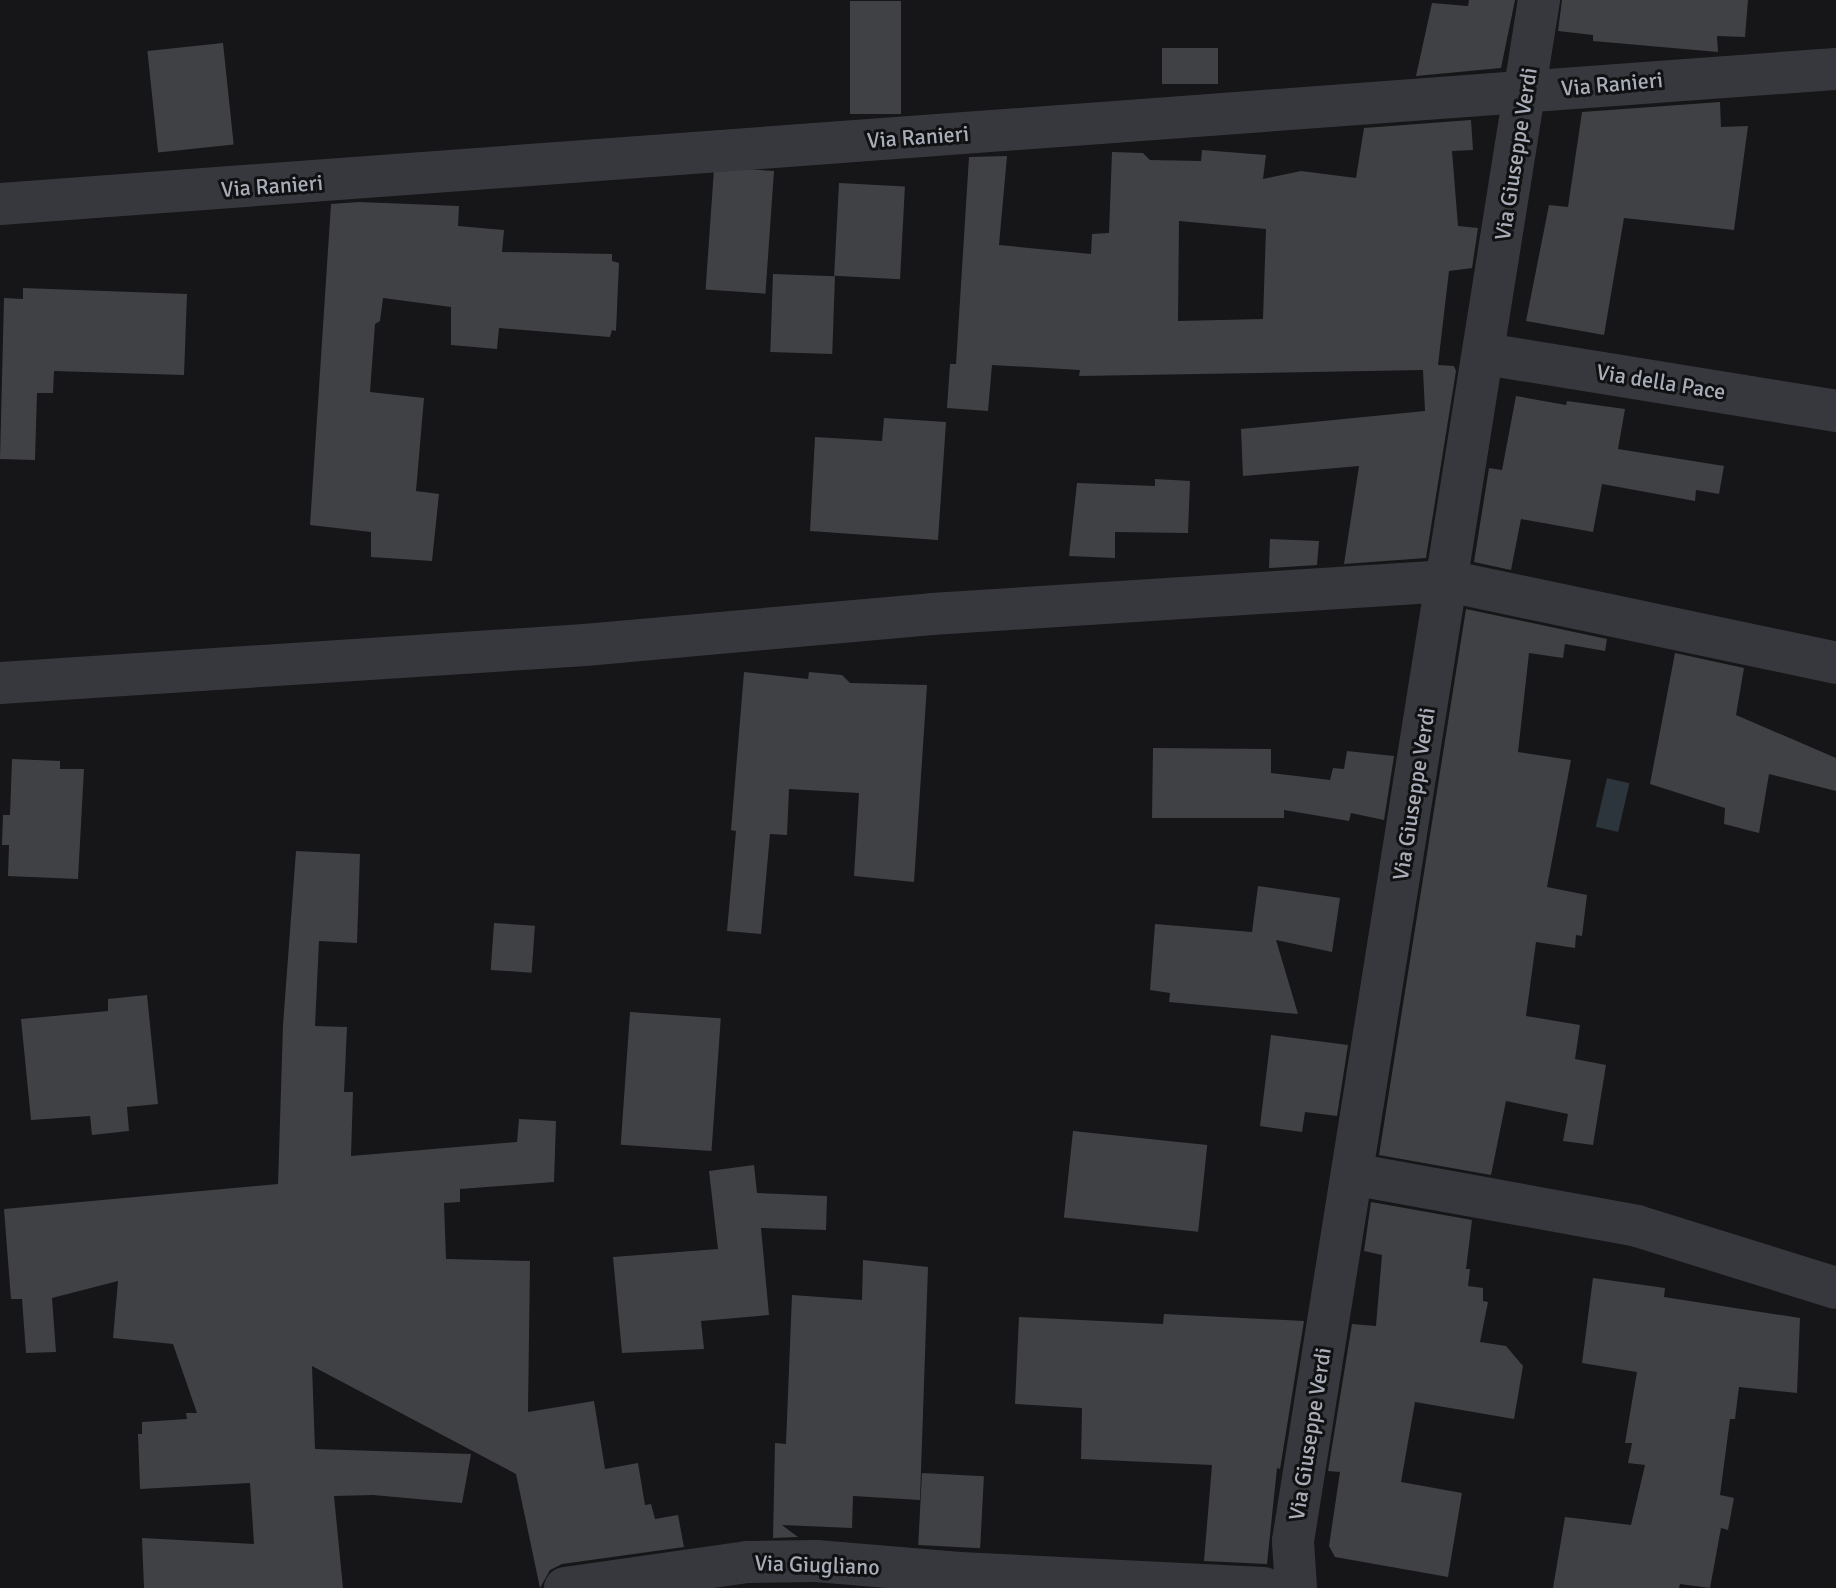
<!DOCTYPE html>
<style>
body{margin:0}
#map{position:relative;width:1836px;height:1588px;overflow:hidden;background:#161618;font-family:Signika,sans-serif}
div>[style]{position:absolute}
.water>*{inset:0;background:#2c353c;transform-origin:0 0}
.building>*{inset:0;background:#404145;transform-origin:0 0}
.minor>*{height:42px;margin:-21px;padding:0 21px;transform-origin:21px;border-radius:21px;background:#37383d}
span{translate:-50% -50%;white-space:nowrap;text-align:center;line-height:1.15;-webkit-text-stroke:6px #111113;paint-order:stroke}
.street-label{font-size:22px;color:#a8adb8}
</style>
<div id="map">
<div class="water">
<i style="left:1607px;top:778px;width:23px;height:50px;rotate:13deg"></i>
</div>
<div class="building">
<i style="clip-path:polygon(1469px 0,1515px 0,1501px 68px,1416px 76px,1432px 3px,1468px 6px)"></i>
<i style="clip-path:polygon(1562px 0,1748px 0,1745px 37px,1717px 36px,1718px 52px,1593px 41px,1593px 35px,1558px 31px)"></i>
<i style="left:850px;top:1px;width:51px;height:113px"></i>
<i style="left:223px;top:43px;width:102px;height:76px;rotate:84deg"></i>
<i style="left:1218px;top:48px;width:36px;height:56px;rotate:90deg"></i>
<i style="clip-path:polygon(1720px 102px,1721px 127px,1748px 126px,1734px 230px,1624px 218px,1604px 335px,1526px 321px,1549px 205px,1568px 207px,1582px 112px)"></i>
<i style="clip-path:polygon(evenodd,1471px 120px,1473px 150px,1452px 151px,1458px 226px,1478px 228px,1472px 268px,1449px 271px,1438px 365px,1454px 366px,1456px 371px,1426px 558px,1344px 564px,1359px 466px,1243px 476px,1241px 429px,1425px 411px,1423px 370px,1079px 376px,1080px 370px,992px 365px,988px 411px,947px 408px,950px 364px,956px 364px,969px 157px,1007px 156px,999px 245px,1091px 254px,1092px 234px,1109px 233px,1112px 152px,1143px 153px,1150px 160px,1201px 161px,1202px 150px,1266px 155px,1263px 179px,1301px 171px,1356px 178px,1364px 128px,1471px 120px,1179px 221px,1266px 229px,1263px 319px,1178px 321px,1179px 221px)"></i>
<i style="left:774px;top:171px;width:123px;height:60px;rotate:94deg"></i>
<i style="left:839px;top:183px;width:66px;height:93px;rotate:3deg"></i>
<i style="clip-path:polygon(359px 202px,459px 206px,458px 226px,504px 230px,502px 252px,612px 254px,612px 261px,619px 263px,616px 331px,612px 330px,610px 337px,499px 328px,497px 349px,451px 345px,451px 307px,383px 298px,380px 321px,375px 324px,370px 392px,424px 398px,416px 491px,439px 494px,432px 561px,371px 557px,371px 532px,310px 525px,331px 204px)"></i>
<i style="left:773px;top:274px;width:62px;height:78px;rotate:2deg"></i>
<i style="clip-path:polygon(23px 288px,187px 294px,184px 375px,54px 371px,53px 393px,37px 393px,35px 460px,0 459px,4px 298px,23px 299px)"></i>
<i style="clip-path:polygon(1516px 396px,1566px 405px,1567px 401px,1625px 409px,1618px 449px,1724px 466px,1719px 494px,1696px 490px,1695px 501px,1602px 484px,1593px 532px,1521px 519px,1511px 570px,1474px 562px,1489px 468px,1502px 470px)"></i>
<i style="clip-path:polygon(884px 418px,946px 422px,938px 540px,810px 531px,815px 437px,882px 441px)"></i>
<i style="clip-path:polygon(1155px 479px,1190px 481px,1188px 533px,1115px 532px,1115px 558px,1069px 556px,1077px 483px,1155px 486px)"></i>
<i style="clip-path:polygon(1270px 539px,1319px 541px,1317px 565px,1269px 568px)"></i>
<i style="clip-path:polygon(1466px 609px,1607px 639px,1605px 651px,1565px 644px,1563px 658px,1529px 653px,1518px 752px,1571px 760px,1547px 887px,1587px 895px,1582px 936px,1576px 935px,1575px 948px,1536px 942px,1526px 1016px,1580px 1025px,1575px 1059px,1606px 1065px,1593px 1145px,1563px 1141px,1568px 1114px,1506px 1101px,1491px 1175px,1379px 1155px)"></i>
<i style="clip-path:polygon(1675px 653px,1744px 668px,1736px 715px,1836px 758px,1836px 791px,1769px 774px,1759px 833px,1724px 824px,1725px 808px,1650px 784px)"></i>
<i style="clip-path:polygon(744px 672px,808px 679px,809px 672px,842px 675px,850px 683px,927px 685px,914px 882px,854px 876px,859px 793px,789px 789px,787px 835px,770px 834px,761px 934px,727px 931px,736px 831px,731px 830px)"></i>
<i style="clip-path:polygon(1153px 748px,1271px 749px,1271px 773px,1330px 780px,1333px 768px,1344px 769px,1347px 751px,1394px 756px,1384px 820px,1351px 813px,1349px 821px,1284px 810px,1284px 818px,1152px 818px)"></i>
<i style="clip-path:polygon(12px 759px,60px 761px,60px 769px,84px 769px,78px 879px,8px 876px,9px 845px,2px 845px,3px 815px,10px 815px)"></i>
<i style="clip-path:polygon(296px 851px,360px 854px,357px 943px,319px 941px,315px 1026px,347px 1027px,344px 1092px,353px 1092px,351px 1156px,517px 1142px,519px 1119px,556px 1121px,554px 1182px,460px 1189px,460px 1202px,444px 1203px,446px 1259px,530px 1261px,528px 1412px,594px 1401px,605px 1469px,638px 1463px,645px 1505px,651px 1504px,655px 1519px,678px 1515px,684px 1547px,562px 1564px,550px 1570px,540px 1588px,516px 1474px,312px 1366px,315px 1449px,471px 1454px,462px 1503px,373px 1495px,334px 1496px,343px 1588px,144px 1588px,142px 1538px,254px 1544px,250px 1483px,140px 1489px,138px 1434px,142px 1434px,142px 1422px,187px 1419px,186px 1413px,197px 1413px,173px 1344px,113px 1338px,118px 1281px,52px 1298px,56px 1352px,26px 1353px,22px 1299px,11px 1299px,4px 1209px,278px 1184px,283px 1025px)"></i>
<i style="clip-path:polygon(1258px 886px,1340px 898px,1332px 952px,1276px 940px,1298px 1014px,1169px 1002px,1170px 993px,1150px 990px,1155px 924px,1252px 932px)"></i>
<i style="left:494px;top:923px;width:41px;height:47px;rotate:4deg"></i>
<i style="clip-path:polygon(147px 995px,158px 1104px,127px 1107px,129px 1131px,92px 1135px,90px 1116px,31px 1120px,21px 1019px,108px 1011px,108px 999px)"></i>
<i style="left:630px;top:1012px;width:91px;height:133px;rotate:4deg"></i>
<i style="clip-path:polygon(1271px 1035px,1348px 1045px,1337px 1116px,1305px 1112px,1302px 1132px,1260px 1126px)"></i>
<i style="left:1073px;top:1131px;width:135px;height:87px;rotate:6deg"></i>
<i style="clip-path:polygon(754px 1165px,757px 1193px,827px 1196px,826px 1230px,761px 1228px,769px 1315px,701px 1321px,704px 1349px,622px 1353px,613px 1257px,718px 1249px,709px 1171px)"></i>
<i style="clip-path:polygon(1371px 1202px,1472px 1220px,1466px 1269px,1470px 1269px,1468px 1286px,1483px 1288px,1483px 1301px,1488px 1302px,1480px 1342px,1506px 1346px,1523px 1366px,1514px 1419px,1415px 1402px,1401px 1482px,1462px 1493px,1448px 1577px,1335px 1557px,1329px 1546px,1340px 1472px,1328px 1471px,1352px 1324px,1376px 1326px,1382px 1255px,1364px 1251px)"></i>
<i style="clip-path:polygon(863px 1260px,928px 1267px,920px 1500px,853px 1496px,852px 1528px,782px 1525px,798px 1537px,773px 1538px,775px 1443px,786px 1444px,792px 1295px,862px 1300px)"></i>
<i style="clip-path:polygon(1593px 1278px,1665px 1288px,1664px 1297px,1800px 1318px,1797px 1393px,1739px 1387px,1735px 1419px,1730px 1419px,1720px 1495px,1734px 1498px,1728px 1530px,1721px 1528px,1710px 1588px,1680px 1584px,1679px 1588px,1553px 1588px,1565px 1517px,1631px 1525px,1645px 1465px,1628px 1463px,1632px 1443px,1625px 1443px,1637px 1372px,1582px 1363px)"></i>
<i style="clip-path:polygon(1164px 1314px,1304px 1321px,1280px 1469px,1277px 1468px,1267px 1564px,1204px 1561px,1212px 1465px,1081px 1459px,1082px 1408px,1015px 1404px,1019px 1317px,1163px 1324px)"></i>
<i style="left:922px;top:1473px;width:62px;height:72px;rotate:3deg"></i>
</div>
<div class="minor">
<i style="left:0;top:204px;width:1841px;rotate:-4.21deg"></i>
<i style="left:1485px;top:354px;width:356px;rotate:9.2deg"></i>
<i style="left:0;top:683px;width:586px;rotate:-3.72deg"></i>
<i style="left:585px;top:645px;width:348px;rotate:-5.1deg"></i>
<i style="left:932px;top:614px;width:517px;rotate:-3.66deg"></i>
<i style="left:1448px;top:581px;width:397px;rotate:11.9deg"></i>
<i style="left:1352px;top:1174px;width:290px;rotate:10.3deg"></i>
<i style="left:1637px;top:1226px;width:208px;rotate:17.3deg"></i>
<i style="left:565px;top:1588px;width:184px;rotate:-8.1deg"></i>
<i style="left:747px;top:1562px;width:69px;rotate:-0.8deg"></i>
<i style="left:816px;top:1561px;width:144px;rotate:4.8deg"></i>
<i style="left:959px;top:1573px;width:305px;rotate:2.8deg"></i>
<i style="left:1296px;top:1588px;width:47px;rotate:-93.7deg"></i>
<i style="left:1293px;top:1541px;width:1561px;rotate:-80.93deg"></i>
</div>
<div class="street-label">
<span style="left:1612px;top:84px;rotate:-5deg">Via Ranieri</span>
<span style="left:918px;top:137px;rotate:-4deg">Via Ranieri</span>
<span style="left:1516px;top:154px;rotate:-81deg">Via Giuseppe Verdi</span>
<span style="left:272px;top:186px;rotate:-4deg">Via Ranieri</span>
<span style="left:1661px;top:382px;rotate:9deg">Via della Pace</span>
<span style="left:1414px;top:794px;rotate:-81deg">Via Giuseppe Verdi</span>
<span style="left:1310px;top:1434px;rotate:-81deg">Via Giuseppe Verdi</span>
<span style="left:817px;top:1565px;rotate:2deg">Via Giugliano</span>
</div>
</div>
